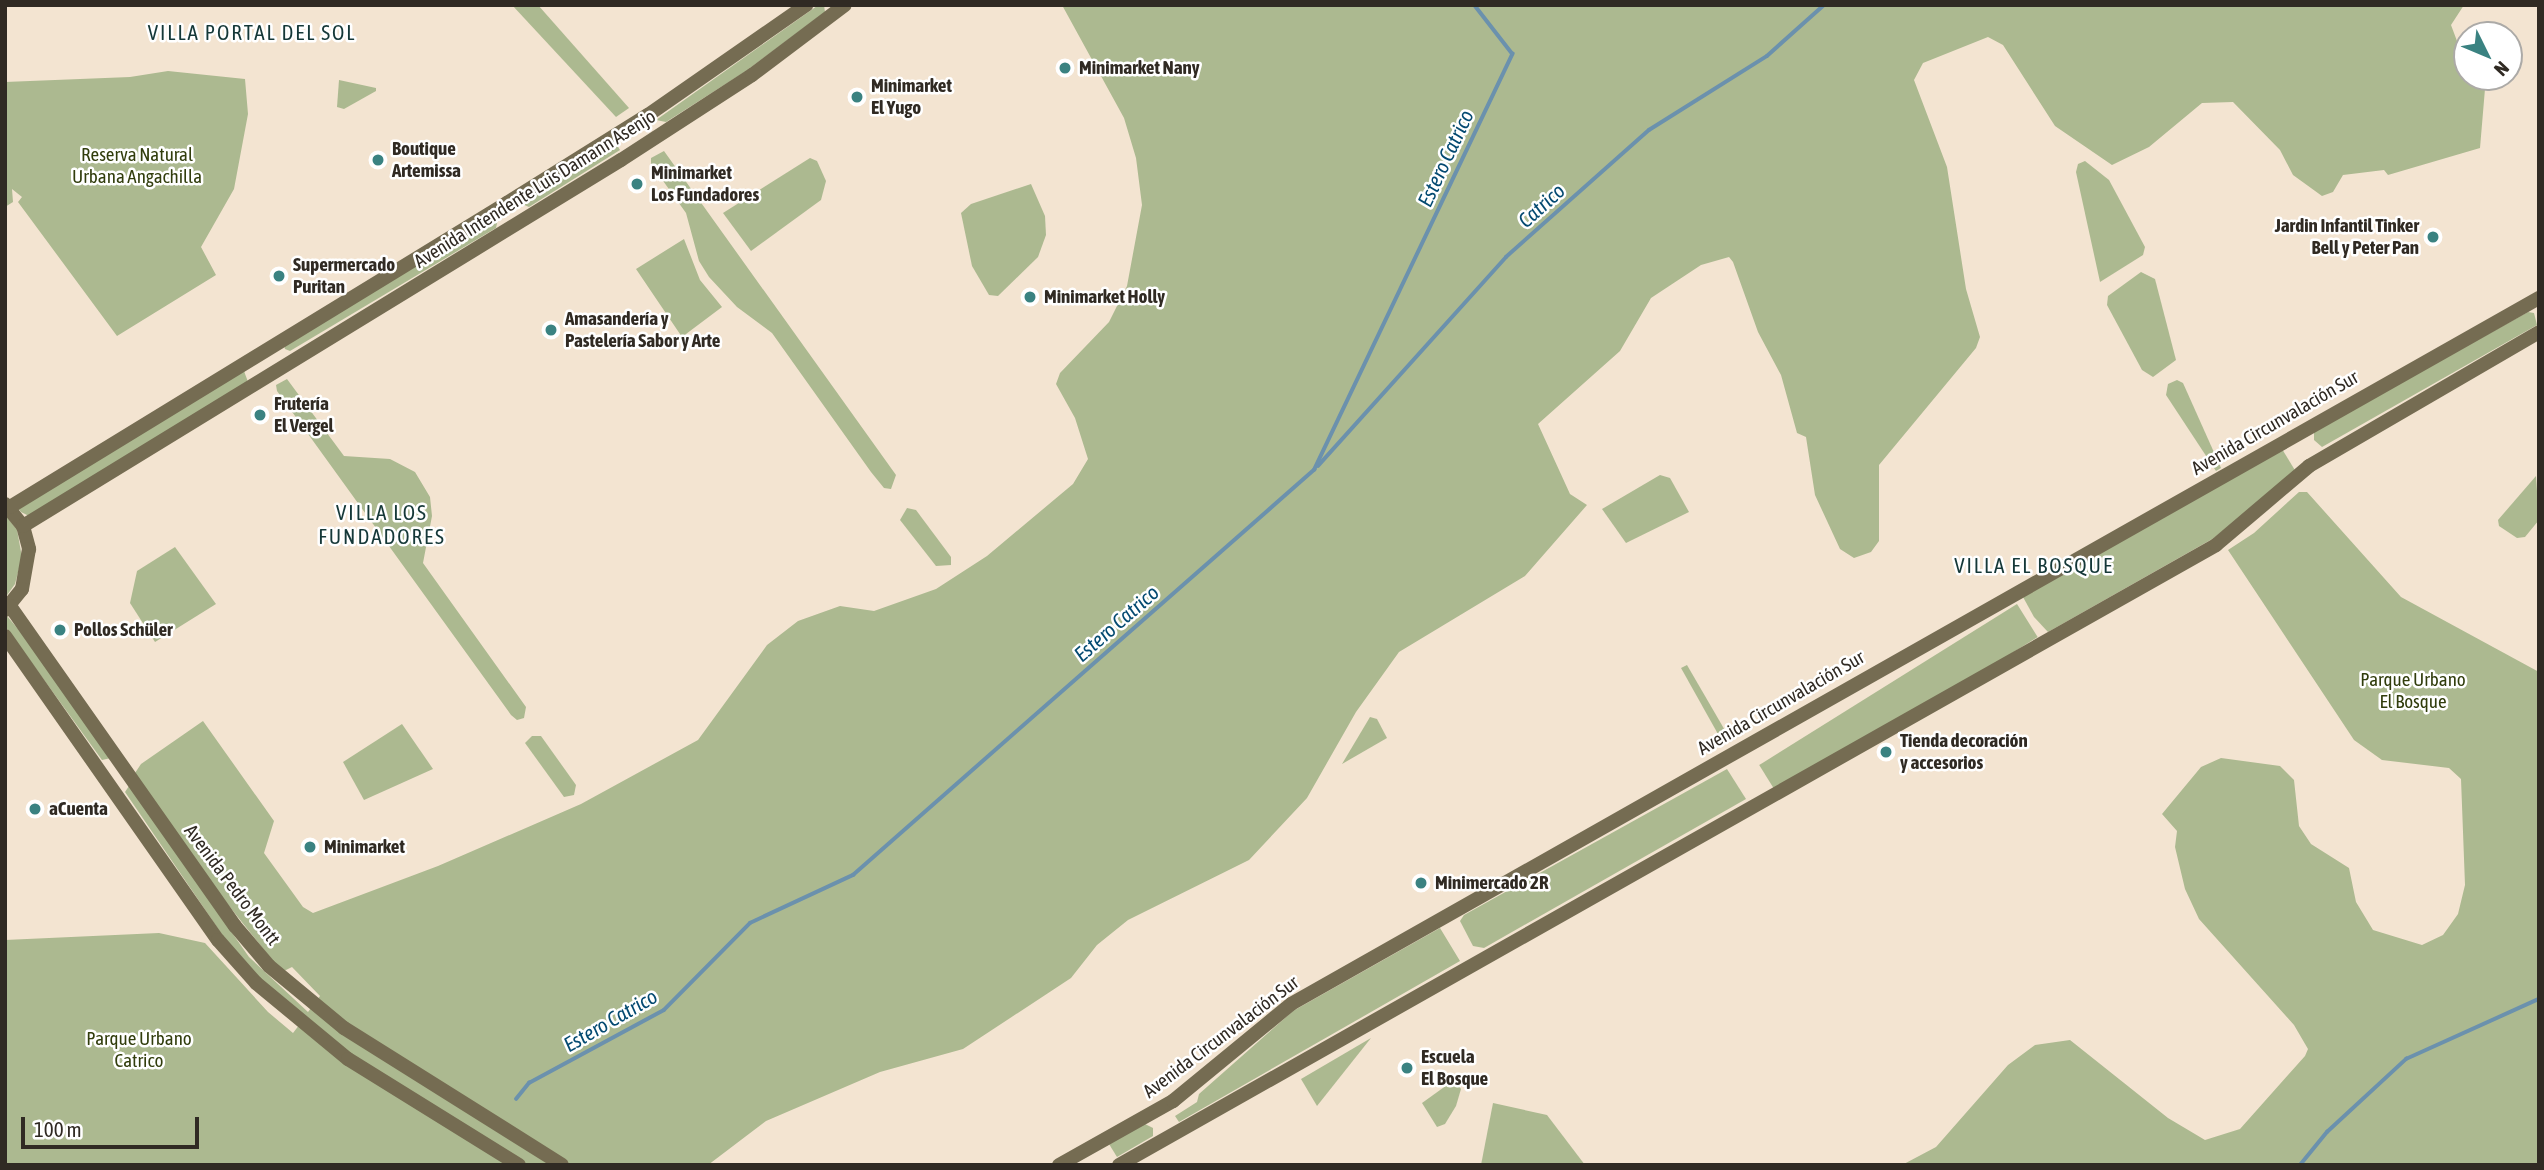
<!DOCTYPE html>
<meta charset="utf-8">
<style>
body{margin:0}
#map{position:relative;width:2544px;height:1170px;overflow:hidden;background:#f3e4d1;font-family:"Asap Condensed",sans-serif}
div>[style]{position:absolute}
.green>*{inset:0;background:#acb990;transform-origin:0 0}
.stream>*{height:3.5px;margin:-1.75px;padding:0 1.75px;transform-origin:1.75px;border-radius:1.75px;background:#6b91ad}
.secondary>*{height:14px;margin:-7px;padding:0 7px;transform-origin:7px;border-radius:7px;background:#756c52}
.dots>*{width:19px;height:19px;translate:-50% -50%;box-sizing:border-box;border:4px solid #fff;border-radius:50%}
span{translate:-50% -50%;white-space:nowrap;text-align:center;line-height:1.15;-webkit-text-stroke:5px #fff;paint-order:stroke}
.poi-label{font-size:19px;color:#302a23;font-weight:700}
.left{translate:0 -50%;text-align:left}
.right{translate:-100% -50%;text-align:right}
.park-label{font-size:19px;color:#313d0c}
.street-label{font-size:19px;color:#302a23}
.neighbourhood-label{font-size:21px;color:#153838;letter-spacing:2px}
.water-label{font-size:21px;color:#044a71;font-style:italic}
.frame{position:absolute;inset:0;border:7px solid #302a23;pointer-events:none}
.north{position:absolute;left:2453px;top:21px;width:70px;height:70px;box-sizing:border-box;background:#fff;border:2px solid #acaaa7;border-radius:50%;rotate:133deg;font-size:19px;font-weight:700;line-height:28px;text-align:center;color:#302a23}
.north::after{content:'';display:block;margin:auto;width:24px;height:32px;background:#3a8281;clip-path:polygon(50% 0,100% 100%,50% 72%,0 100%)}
.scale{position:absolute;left:21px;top:1117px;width:178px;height:32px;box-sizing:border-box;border:4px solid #302a23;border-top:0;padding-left:9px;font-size:21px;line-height:24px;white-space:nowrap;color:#302a23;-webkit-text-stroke:5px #fff;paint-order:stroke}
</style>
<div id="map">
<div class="green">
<i style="clip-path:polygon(512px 5px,538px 5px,629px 108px,616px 117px)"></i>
<i style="clip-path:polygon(1062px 5px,2464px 5px,2451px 25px,2460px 49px,2467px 52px,2467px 77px,2486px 77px,2480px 148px,2388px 175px,2384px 170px,2343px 175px,2333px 192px,2322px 196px,2293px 175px,2280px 150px,2233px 102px,2202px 103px,2149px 147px,2112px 165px,2055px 126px,2003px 45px,1988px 37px,1923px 63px,1914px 80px,1947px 167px,1966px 289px,1980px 337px,1976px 348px,1879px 465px,1879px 541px,1871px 552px,1854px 558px,1840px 549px,1815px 495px,1806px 437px,1797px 433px,1781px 375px,1758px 332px,1733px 262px,1729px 257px,1701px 265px,1651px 298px,1620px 351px,1538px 424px,1570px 494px,1587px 505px,1525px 576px,1399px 652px,1356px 712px,1307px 798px,1249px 860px,1128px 920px,1097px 945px,1071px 978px,963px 1049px,880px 1072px,766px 1121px,708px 1165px,5px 1165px,5px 940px,159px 933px,205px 943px,268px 1012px,293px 1033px,303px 1020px,238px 958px,125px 792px,129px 786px,249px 957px,308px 1012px,320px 996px,292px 967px,284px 971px,273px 961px,206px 877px,135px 773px,141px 764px,203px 721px,274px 821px,264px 853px,303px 907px,313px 913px,438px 866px,581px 804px,698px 740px,767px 645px,798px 621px,840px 606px,874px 611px,936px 589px,987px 556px,1073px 484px,1088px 459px,1075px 418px,1056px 384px,1060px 373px,1109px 322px,1127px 286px,1142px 205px,1136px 158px,1124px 118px)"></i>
<i style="clip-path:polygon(817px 6px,824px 5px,825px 12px,746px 71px,666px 122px,656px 120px)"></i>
<i style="clip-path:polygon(168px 71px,245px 79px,248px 114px,234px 189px,201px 247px,216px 275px,117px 336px,18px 202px,22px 197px,12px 189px,13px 202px,5px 207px,5px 82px,130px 77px)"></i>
<i style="clip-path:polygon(339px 80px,376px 88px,376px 91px,344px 109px,337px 107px)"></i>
<i style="clip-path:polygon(615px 142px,620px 150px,529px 207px,522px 204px,523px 199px)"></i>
<i style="clip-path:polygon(664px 151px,896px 475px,891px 489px,884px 488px,871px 472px,772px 333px,737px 307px,709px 277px,699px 261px,686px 213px,651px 164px,651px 158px)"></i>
<i style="clip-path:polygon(810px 158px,817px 161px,826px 181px,821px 200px,751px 251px,723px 213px)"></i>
<i style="clip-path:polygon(2085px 161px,2109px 180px,2145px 247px,2143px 255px,2100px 282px,2076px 172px,2078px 164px)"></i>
<i style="clip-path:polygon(1031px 184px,1045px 216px,1046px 235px,1038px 257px,998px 296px,989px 295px,972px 266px,961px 213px,971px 204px)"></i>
<i style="clip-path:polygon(494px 218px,498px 219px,496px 228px,290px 351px,285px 349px,284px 345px)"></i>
<i style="clip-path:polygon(684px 239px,700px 280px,722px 307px,682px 337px,636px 269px)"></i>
<i style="clip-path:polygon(2141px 272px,2155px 279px,2176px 360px,2153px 377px,2142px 370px,2107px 305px,2108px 296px)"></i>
<i style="clip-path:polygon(2528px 312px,2534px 313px,2537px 325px,2322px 447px,2314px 440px,2314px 430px)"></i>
<i style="clip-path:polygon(244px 371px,248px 382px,29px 516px,21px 512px,17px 507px)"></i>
<i style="clip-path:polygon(287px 379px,344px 456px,390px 459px,415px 472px,430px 497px,432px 516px,423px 563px,526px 707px,524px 718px,517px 720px,511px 715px,277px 391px,276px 385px)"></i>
<i style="clip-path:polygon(2177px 380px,2183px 383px,2221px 468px,2216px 471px,2166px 395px,2168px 384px)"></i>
<i style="clip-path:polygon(2282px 449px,2296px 472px,2214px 538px,2048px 632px,2034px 617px,2023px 597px)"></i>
<i style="clip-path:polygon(1660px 475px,1670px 478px,1689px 512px,1626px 543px,1602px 509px)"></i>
<i style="clip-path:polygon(2536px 476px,2539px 520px,2525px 537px,2517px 538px,2499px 526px,2498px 520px)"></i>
<i style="clip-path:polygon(2299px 492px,2307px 492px,2401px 597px,2539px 672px,2539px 1165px,1902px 1165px,1936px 1147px,2008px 1065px,2035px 1045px,2070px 1040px,2168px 1118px,2205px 1140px,2240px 1129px,2305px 1056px,2308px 1049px,2294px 1025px,2199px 919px,2185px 889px,2175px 847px,2177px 831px,2162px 814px,2201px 767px,2221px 758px,2280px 766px,2294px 780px,2299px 826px,2311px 844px,2349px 868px,2356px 902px,2373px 930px,2422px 945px,2443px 935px,2458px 914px,2465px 885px,2461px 779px,2449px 768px,2382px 760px,2354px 740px,2228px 550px,2254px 533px)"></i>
<i style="clip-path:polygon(907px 508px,916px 510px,951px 557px,951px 565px,936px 566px,900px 520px)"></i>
<i style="clip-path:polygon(5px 514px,17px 530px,22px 557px,15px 584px,5px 598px)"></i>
<i style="clip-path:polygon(175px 547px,216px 604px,155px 642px,130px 603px,137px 571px)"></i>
<i style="left:2017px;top:604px;width:39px;height:304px;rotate:58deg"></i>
<i style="clip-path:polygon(7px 616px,23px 635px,111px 758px,102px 760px,5px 626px)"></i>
<i style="clip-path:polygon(1687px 665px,1730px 739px,1723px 743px,1681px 668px)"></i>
<i style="clip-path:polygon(1370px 717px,1377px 719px,1387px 738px,1342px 764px)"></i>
<i style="clip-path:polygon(402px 724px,433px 769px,364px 800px,343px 762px)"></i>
<i style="clip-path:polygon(532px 736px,541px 736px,576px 785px,574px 795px,564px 797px,525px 743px)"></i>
<i style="clip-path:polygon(1727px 769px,1746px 799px,1484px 948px,1473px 946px,1460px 921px,1464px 915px)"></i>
<i style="clip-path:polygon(1440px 928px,1460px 961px,1179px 1122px,1175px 1116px,1197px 1102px,1199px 1094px,1293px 1011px)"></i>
<i style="clip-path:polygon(1371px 1038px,1317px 1106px,1301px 1079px)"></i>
<i style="clip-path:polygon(1454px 1080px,1461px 1089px,1456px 1106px,1445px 1124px,1437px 1127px,1422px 1103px)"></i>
<i style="clip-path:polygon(1493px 1103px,1547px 1115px,1585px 1165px,1481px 1165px)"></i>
<i style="clip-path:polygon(1145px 1124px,1153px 1128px,1153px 1136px,1117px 1157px,1109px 1144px)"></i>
</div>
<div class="stream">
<i style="left:1318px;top:466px;width:281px;rotate:-48deg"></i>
<i style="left:1506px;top:257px;width:191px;rotate:-41.6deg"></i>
<i style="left:1649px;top:130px;width:139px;rotate:-32.1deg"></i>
<i style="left:1767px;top:56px;width:76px;rotate:-41.8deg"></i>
<i style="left:516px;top:1099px;width:21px;rotate:-51deg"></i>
<i style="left:529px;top:1083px;width:153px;rotate:-28.4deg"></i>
<i style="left:664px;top:1010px;width:122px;rotate:-45.3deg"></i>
<i style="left:750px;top:923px;width:114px;rotate:-25deg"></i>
<i style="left:853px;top:875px;width:614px;rotate:-41.3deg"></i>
<i style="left:1314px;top:470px;width:461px;rotate:-64.5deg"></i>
<i style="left:1512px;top:54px;width:62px;rotate:-127.8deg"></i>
<i style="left:2300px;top:1165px;width:43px;rotate:-50.7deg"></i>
<i style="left:2327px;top:1132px;width:108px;rotate:-42.7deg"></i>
<i style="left:2406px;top:1059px;width:146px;rotate:-24.3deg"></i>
</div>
<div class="secondary">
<i style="left:5px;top:504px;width:28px;rotate:51deg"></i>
<i style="left:23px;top:526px;width:24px;rotate:75deg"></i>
<i style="left:29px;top:549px;width:41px;rotate:99.9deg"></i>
<i style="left:22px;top:589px;width:27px;rotate:129deg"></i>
<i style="left:10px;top:507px;width:583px;rotate:-31.45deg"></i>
<i style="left:507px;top:203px;width:166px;rotate:-32deg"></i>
<i style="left:648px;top:115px;width:193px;rotate:-34.8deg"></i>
<i style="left:23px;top:526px;width:701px;rotate:-31.47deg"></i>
<i style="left:621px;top:160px;width:156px;rotate:-33deg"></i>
<i style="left:752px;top:75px;width:116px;rotate:-37deg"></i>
<i style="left:10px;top:606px;width:391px;rotate:54.9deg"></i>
<i style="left:235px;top:926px;width:52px;rotate:49.6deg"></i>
<i style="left:269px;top:966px;width:97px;rotate:39.6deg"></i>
<i style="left:344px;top:1028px;width:257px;rotate:32.1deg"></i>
<i style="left:5px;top:636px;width:371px;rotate:55deg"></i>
<i style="left:218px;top:940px;width:57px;rotate:48.5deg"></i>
<i style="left:256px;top:983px;width:119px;rotate:39.6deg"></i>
<i style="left:348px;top:1059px;width:201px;rotate:31.8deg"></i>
<i style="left:1059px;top:1165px;width:131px;rotate:-29.3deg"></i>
<i style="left:1173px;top:1101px;width:153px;rotate:-39.4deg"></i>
<i style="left:1291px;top:1004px;width:1434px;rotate:-29.5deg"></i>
<i style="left:1119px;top:1165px;width:1260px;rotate:-29.47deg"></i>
<i style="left:2216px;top:545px;width:122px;rotate:-40.3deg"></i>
<i style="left:2309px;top:466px;width:266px;rotate:-30.2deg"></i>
</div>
<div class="dots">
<i style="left:1065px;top:68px;background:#3a8281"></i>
<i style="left:857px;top:97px;background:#3a8281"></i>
<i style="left:378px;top:160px;background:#3a8281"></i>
<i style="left:637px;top:184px;background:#3a8281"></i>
<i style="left:2433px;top:237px;background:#3a8281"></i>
<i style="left:279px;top:276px;background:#3a8281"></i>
<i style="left:1030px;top:297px;background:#3a8281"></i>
<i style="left:551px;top:330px;background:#3a8281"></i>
<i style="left:260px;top:415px;background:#3a8281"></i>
<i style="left:60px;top:630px;background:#3a8281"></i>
<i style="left:1886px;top:752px;background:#3a8281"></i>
<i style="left:35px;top:809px;background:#3a8281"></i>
<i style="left:310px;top:847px;background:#3a8281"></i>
<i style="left:1421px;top:883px;background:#3a8281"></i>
<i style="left:1407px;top:1068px;background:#3a8281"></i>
</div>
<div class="poi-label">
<span class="left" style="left:1079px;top:68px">Minimarket Nany</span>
<span class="left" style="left:871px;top:97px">Minimarket<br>El Yugo</span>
<span class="left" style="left:392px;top:160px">Boutique<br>Artemissa</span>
<span class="left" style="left:651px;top:184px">Minimarket<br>Los Fundadores</span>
<span class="right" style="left:2419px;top:237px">Jardin Infantil Tinker<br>Bell y Peter Pan</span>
<span class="left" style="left:293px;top:276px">Supermercado<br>Puritan</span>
<span class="left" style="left:1044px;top:297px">Minimarket Holly</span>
<span class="left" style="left:565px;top:330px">Amasandería y<br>Pastelería Sabor y Arte</span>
<span class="left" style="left:274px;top:415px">Frutería<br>El Vergel</span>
<span class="left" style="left:74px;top:630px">Pollos Schüler</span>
<span class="left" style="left:1900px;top:752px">Tienda decoración<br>y accesorios</span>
<span class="left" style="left:49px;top:809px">aCuenta</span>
<span class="left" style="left:324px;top:847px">Minimarket</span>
<span class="left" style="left:1435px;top:883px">Minimercado 2R</span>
<span class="left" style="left:1421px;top:1068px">Escuela<br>El Bosque</span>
</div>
<div class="park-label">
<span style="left:137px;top:166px">Reserva Natural<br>Urbana Angachilla</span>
<span style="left:2413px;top:691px">Parque Urbano<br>El Bosque</span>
<span style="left:139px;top:1050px">Parque Urbano<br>Catrico</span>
</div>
<div class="street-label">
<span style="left:535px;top:189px;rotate:-32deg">Avenida Intendente Luis Damann Asenjo</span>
<span style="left:2275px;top:423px;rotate:-30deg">Avenida Circunvalación Sur</span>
<span style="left:1781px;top:703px;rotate:-30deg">Avenida Circunvalación Sur</span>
<span style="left:232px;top:885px;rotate:53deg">Avenida Pedro Montt</span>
<span style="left:1221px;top:1037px;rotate:-37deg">Avenida Circunvalación Sur</span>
</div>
<div class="neighbourhood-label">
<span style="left:252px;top:32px">VILLA PORTAL DEL SOL</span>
<span style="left:382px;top:524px">VILLA LOS<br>FUNDADORES</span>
<span style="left:2034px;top:565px">VILLA EL BOSQUE</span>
</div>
<div class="water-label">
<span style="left:1445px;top:158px;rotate:-65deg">Estero Catrico</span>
<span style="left:1541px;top:205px;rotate:-42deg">Catrico</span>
<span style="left:1116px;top:623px;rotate:-41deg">Estero Catrico</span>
<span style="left:610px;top:1020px;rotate:-30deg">Estero Catrico</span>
</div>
<div class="frame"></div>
<div class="north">N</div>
<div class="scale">100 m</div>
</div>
